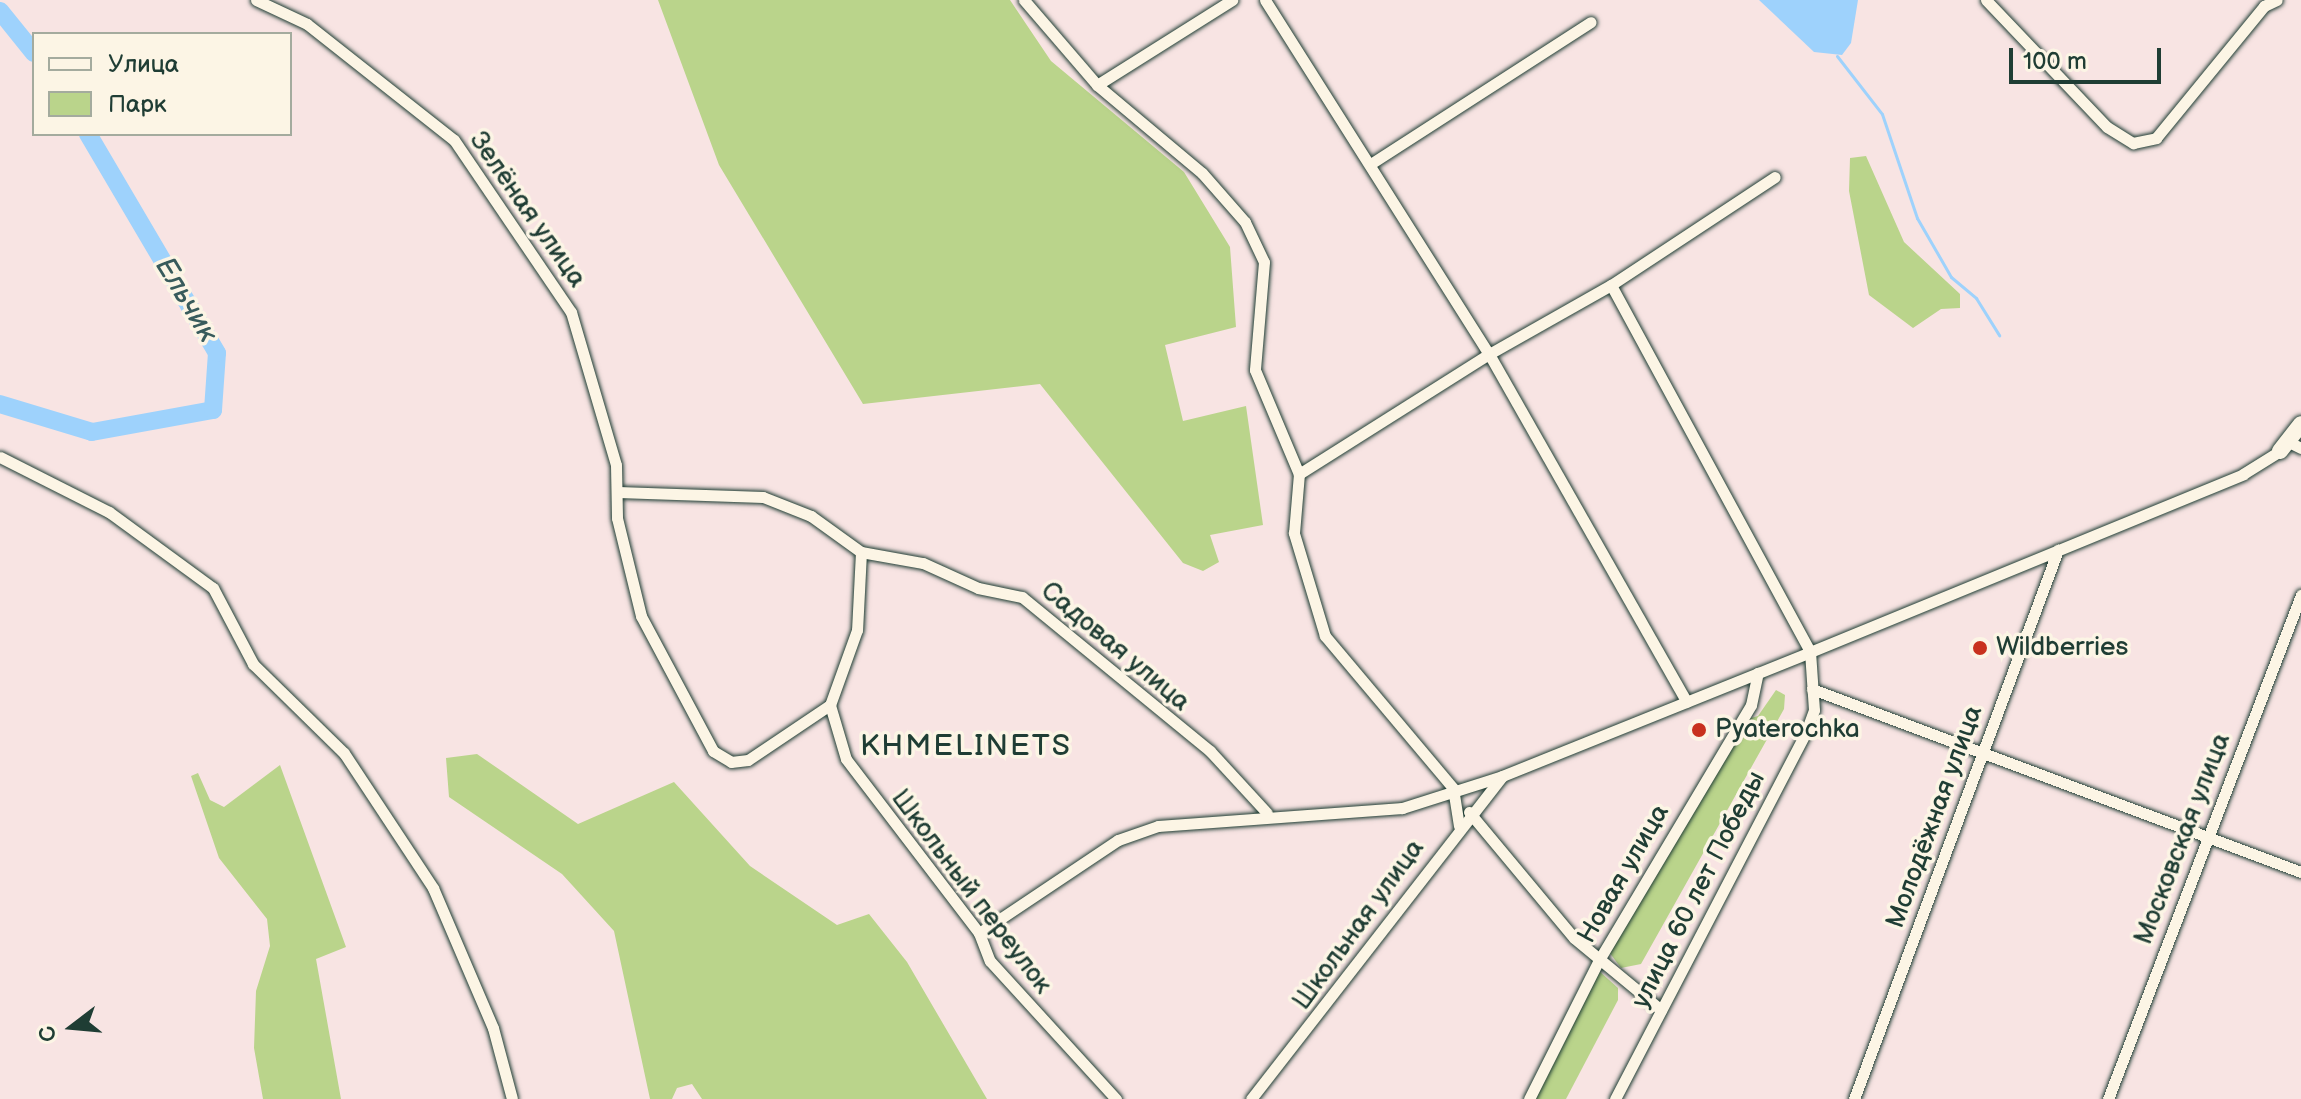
<!DOCTYPE html>
<meta charset="utf-8">
<style>
body{margin:0}
#map{position:relative;width:2301px;height:1099px;overflow:hidden;background:#f8e4e3;font-family:"Balsamiq Sans",sans-serif}
div>[style]{position:absolute}
.green>*{inset:0;background:#bad48b}
.water>*{inset:0;background:#9ed2fc}
.stream>*{height:3px;margin:-1.5px;padding:0 1.5px;transform-origin:1.5px;border-radius:1.5px;background:#9ed2fc}
.river>*{height:18px;margin:-9px;padding:0 9px;transform-origin:9px;border-radius:9px;background:#9ed2fc}
.roads{filter:drop-shadow(0 0 2px #1f3d34) drop-shadow(0 0 2px #1f3d34)}
.street>*{height:11px;margin:-5.5px;padding:0 5.5px;transform-origin:5.5px;border-radius:5.5px;background:#fcf5e5}
.secondary>*{height:16px;margin:-8px;padding:0 8px;transform-origin:8px;border-radius:8px;background:#fcf5e5}
.dots>*{width:22px;height:22px;translate:-50% -50%;box-sizing:border-box;border:4px solid #fcf5e5;border-radius:50%}
span{translate:-50% -50%;white-space:nowrap;text-align:center;line-height:1.15;-webkit-text-stroke:7px #fcf5e5;paint-order:stroke}
.street-label{font-size:26px;color:#1f3d34}
.poi-label{font-size:26px;color:#1f3d34}
.left{translate:0 -50%;text-align:left}
.water-label{font-size:28px;color:#385b5c;font-style:italic}
.quarter-label{font-size:30px;color:#1f3d34;letter-spacing:2px}
.legend{position:absolute;left:32px;top:32px;width:260px;height:104px;box-sizing:border-box;background:#fcf5e5;border:2px solid #a4ab9e;margin:0;padding:10px 14px;list-style:none;font-size:24px;color:#1f3d34}
.legend li{display:flex;align-items:center;gap:16px;height:40px}
.legend b{width:40px;border:2px solid #a4ab9e}
.north{position:absolute;left:32px;top:987px;width:80px;height:80px;-webkit-text-stroke:6px #fcf5e5;paint-order:stroke;rotate:254deg;font-size:22px;font-weight:700;line-height:32px;text-align:center;color:#1f3d34}
.north::after{content:'';display:block;margin:auto;width:28px;height:36px;background:#1f3d34;clip-path:polygon(50% 0,100% 100%,50% 72%,0 100%)}
.scale{position:absolute;left:2009px;top:48px;width:152px;height:36px;box-sizing:border-box;border:4px solid #1f3d34;border-top:0;padding-left:10px;font-size:24px;line-height:28px;white-space:nowrap;color:#1f3d34;-webkit-text-stroke:6px #fcf5e5;paint-order:stroke}
</style>
<div id="map">
<div class="green">
<i style="clip-path:polygon(658px 0,1010px 0,1051px 61px,1184px 172px,1230px 247px,1236px 327px,1165px 345px,1183px 421px,1246px 406px,1263px 525px,1210px 535px,1219px 562px,1203px 571px,1183px 563px,1040px 384px,863px 404px,719px 165px)"></i>
<i style="clip-path:polygon(1866px 156px,1904px 242px,1960px 294px,1960px 308px,1941px 309px,1913px 328px,1869px 295px,1849px 191px,1850px 158px)"></i>
<i style="clip-path:polygon(1776px 690px,1785px 695px,1784px 709px,1641px 964px,1621px 968px,1609px 952px,1744px 720px,1758px 716px)"></i>
<i style="clip-path:polygon(477px 754px,578px 824px,674px 782px,750px 866px,837px 925px,869px 914px,907px 962px,987px 1099px,702px 1099px,692px 1084px,677px 1088px,672px 1099px,650px 1099px,614px 931px,562px 874px,449px 797px,446px 758px)"></i>
<i style="clip-path:polygon(280px 765px,346px 947px,316px 959px,341px 1099px,263px 1099px,254px 1048px,256px 991px,270px 946px,267px 919px,219px 858px,191px 776px,198px 773px,210px 800px,224px 807px)"></i>
<i style="clip-path:polygon(1598px 970px,1618px 988px,1618px 1000px,1566px 1099px,1531px 1099px)"></i>
</div>
<div class="water">
<i style="clip-path:polygon(1759px 0,1858px 0,1851px 43px,1842px 55px,1814px 52px)"></i>
</div>
<div class="stream">
<i style="left:1837px;top:56px;width:73px;rotate:52.2deg"></i>
<i style="left:1882px;top:114px;width:110px;rotate:71.4deg"></i>
<i style="left:1917px;top:218px;width:68px;rotate:60deg"></i>
<i style="left:1951px;top:277px;width:33px;rotate:40deg"></i>
<i style="left:1976px;top:298px;width:44px;rotate:58.1deg"></i>
</div>
<div class="river">
<i style="left:0;top:11px;width:54px;rotate:51deg"></i>
<i style="left:0;top:404px;width:96px;rotate:16.9deg"></i>
<i style="left:92px;top:432px;width:123px;rotate:-10.3deg"></i>
<i style="left:213px;top:410px;width:57px;rotate:-86deg"></i>
<i style="left:217px;top:353px;width:254px;rotate:-120.5deg"></i>
</div>
<div class="roads">
<div class="street">
<i style="left:256px;top:0;width:56px;rotate:25.2deg"></i>
<i style="left:307px;top:24px;width:187px;rotate:38.3deg"></i>
<i style="left:454px;top:140px;width:208px;rotate:55.8deg"></i>
<i style="left:571px;top:312px;width:159px;rotate:73.6deg"></i>
<i style="left:616px;top:465px;width:53px;rotate:88.9deg"></i>
<i style="left:617px;top:518px;width:101px;rotate:76.2deg"></i>
<i style="left:641px;top:616px;width:153px;rotate:61.9deg"></i>
<i style="left:713px;top:751px;width:21px;rotate:31deg"></i>
<i style="left:731px;top:762px;width:17px;rotate:-7deg"></i>
<i style="left:748px;top:760px;width:99px;rotate:-33.9deg"></i>
<i style="left:1024px;top:0;width:112px;rotate:49.3deg"></i>
<i style="left:1097px;top:85px;width:137px;rotate:40deg"></i>
<i style="left:1202px;top:173px;width:65px;rotate:48.7deg"></i>
<i style="left:1245px;top:222px;width:44px;rotate:64.6deg"></i>
<i style="left:1264px;top:262px;width:108px;rotate:94.8deg"></i>
<i style="left:1255px;top:370px;width:113px;rotate:67.1deg"></i>
<i style="left:1265px;top:0;width:419px;rotate:57.7deg"></i>
<i style="left:1489px;top:354px;width:140px;rotate:-29.5deg"></i>
<i style="left:1611px;top:285px;width:417px;rotate:61.5deg"></i>
<i style="left:1810px;top:652px;width:468px;rotate:-22.3deg"></i>
<i style="left:2243px;top:474px;width:44px;rotate:-31.9deg"></i>
<i style="left:1986px;top:0;width:175px;rotate:46.4deg"></i>
<i style="left:2107px;top:127px;width:31px;rotate:32deg"></i>
<i style="left:2133px;top:143px;width:24px;rotate:-12deg"></i>
<i style="left:2156px;top:138px;width:171px;rotate:-50.7deg"></i>
<i style="left:2264px;top:6px;width:14px;rotate:-25deg"></i>
<i style="left:1097px;top:85px;width:160px;rotate:-32.2deg"></i>
<i style="left:1372px;top:163px;width:260px;rotate:-32.8deg"></i>
<i style="left:1611px;top:285px;width:196px;rotate:-33.4deg"></i>
<i style="left:2289px;top:442px;width:13px;rotate:27deg"></i>
<i style="left:0;top:457px;width:122px;rotate:26.8deg"></i>
<i style="left:109px;top:512px;width:129px;rotate:36.2deg"></i>
<i style="left:213px;top:588px;width:86px;rotate:62.2deg"></i>
<i style="left:253px;top:664px;width:127px;rotate:44.4deg"></i>
<i style="left:344px;top:753px;width:162px;rotate:56.6deg"></i>
<i style="left:433px;top:888px;width:152px;rotate:66.8deg"></i>
<i style="left:493px;top:1028px;width:73px;rotate:75deg"></i>
<i style="left:618px;top:492px;width:145px;rotate:2deg"></i>
<i style="left:763px;top:497px;width:52px;rotate:21.6deg"></i>
<i style="left:811px;top:516px;width:62px;rotate:35.8deg"></i>
<i style="left:861px;top:552px;width:63px;rotate:10.1deg"></i>
<i style="left:923px;top:563px;width:60px;rotate:24.4deg"></i>
<i style="left:978px;top:588px;width:45px;rotate:11.6deg"></i>
<i style="left:1022px;top:597px;width:243px;rotate:39.3deg"></i>
<i style="left:1210px;top:751px;width:84px;rotate:47.4deg"></i>
<i style="left:861px;top:552px;width:78px;rotate:92.9deg"></i>
<i style="left:857px;top:630px;width:80px;rotate:109.8deg"></i>
<i style="left:830px;top:705px;width:56px;rotate:73.5deg"></i>
<i style="left:846px;top:759px;width:219px;rotate:52.6deg"></i>
<i style="left:979px;top:933px;width:30px;rotate:69deg"></i>
<i style="left:990px;top:961px;width:187px;rotate:47.6deg"></i>
<i style="left:1812px;top:689px;width:522px;rotate:20.52deg"></i>
<i style="left:1469px;top:812px;width:164px;rotate:50.2deg"></i>
<i style="left:1574px;top:938px;width:113px;rotate:39.6deg"></i>
<i style="left:1459px;top:826px;width:38px;rotate:-99deg"></i>
<i style="left:1453px;top:788px;width:199px;rotate:-130.1deg"></i>
<i style="left:1325px;top:636px;width:108px;rotate:-106.8deg"></i>
<i style="left:1294px;top:533px;width:59px;rotate:-85.2deg"></i>
<i style="left:1299px;top:474px;width:225px;rotate:-32.3deg"></i>
<i style="left:1489px;top:354px;width:400px;rotate:60.4deg"></i>
<i style="left:979px;top:933px;width:167px;rotate:-33.8deg"></i>
<i style="left:1118px;top:840px;width:42px;rotate:-19.3deg"></i>
<i style="left:1158px;top:826px;width:245px;rotate:-4.2deg"></i>
<i style="left:1402px;top:808px;width:105px;rotate:-17.7deg"></i>
<i style="left:1502px;top:776px;width:332px;rotate:-21.9deg"></i>
<i style="left:1251px;top:1099px;width:408px;rotate:-52.1deg"></i>
<i style="left:1529px;top:1099px;width:156px;rotate:-63.3deg"></i>
<i style="left:1599px;top:960px;width:297px;rotate:-59.2deg"></i>
<i style="left:1751px;top:705px;width:33px;rotate:-78deg"></i>
<i style="left:1615px;top:1099px;width:414px;rotate:-62.5deg"></i>
<i style="left:1806px;top:732px;width:23px;rotate:-70deg"></i>
<i style="left:1814px;top:710px;width:58px;rotate:-93.9deg"></i>
<i style="left:1854px;top:1099px;width:586px;rotate:-69.62deg"></i>
<i style="left:2108px;top:1099px;width:540px;rotate:-69.05deg"></i>
</div>
<div class="secondary">
<i style="left:2280px;top:451px;width:34px;rotate:-52deg"></i>
</div>
</div>
<div class="dots">
<i style="left:1980px;top:648px;background:#c8321e"></i>
<i style="left:1699px;top:730px;background:#c8321e"></i>
</div>
<div class="street-label">
<span style="left:527px;top:210px;rotate:55deg">Зелёная улица</span>
<span style="left:1115px;top:647px;rotate:40deg">Садовая улица</span>
<span style="left:1935px;top:817px;rotate:-70deg">Молодёжная улица</span>
<span style="left:2183px;top:839px;rotate:-69deg">Московская улица</span>
<span style="left:1624px;top:874px;rotate:-60deg">Новая улица</span>
<span style="left:1699px;top:890px;rotate:-63deg">улица 60 лет Победы</span>
<span style="left:971px;top:892px;rotate:53deg">Школьный переулок</span>
<span style="left:1359px;top:925px;rotate:-54deg">Школьная улица</span>
</div>
<div class="poi-label">
<span class="left" style="left:1996px;top:648px">Wildberries</span>
<span class="left" style="left:1715px;top:730px">Pyaterochka</span>
</div>
<div class="water-label">
<span style="left:186px;top:300px;rotate:59deg">Ельчик</span>
</div>
<div class="quarter-label">
<span style="left:966px;top:746px">KHMELINETS</span>
</div>
<ul class="legend">
<li><b style="height:10px;background:#fcf5e5"></b>Улица</li>
<li><b style="height:22px;background:#bad48b"></b>Парк</li>
</ul>
<div class="north">С</div>
<div class="scale">100 m</div>
</div>
